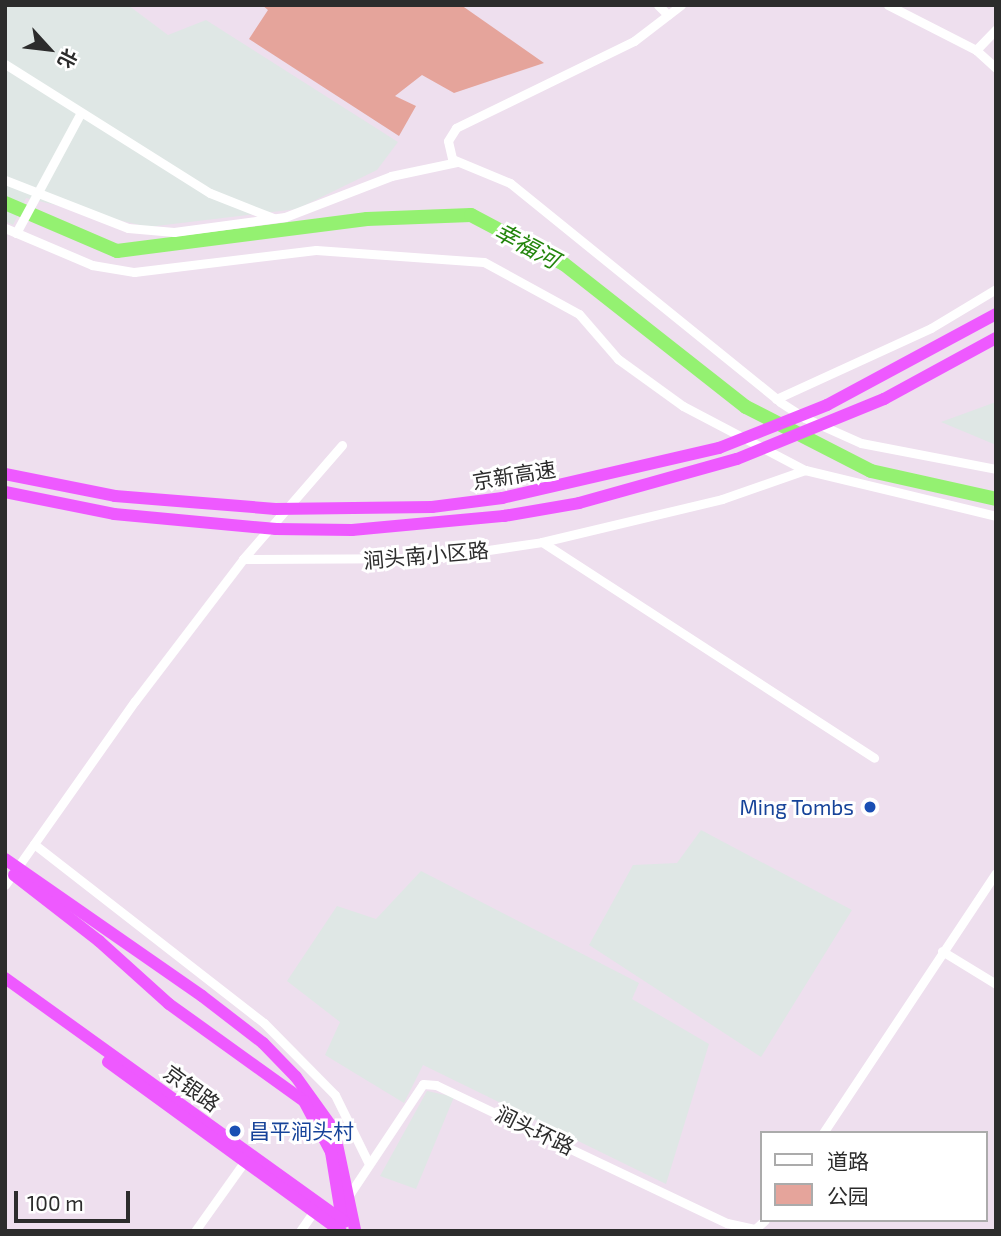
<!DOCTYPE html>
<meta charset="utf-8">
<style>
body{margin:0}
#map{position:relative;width:1001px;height:1236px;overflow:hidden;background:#eedfee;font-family:"Exo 2","Noto Sans SC",sans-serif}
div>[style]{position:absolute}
.industrial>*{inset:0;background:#dfe7e5}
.green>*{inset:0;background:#e5a49b}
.river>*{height:14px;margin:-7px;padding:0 7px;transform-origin:7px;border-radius:7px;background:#94f171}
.minor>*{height:9px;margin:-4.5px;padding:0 4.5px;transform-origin:4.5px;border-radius:4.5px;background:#fff}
.highway>*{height:12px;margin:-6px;padding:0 6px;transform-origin:6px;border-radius:6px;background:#ee59ff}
.dots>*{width:19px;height:19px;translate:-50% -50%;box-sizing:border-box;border:4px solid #fff;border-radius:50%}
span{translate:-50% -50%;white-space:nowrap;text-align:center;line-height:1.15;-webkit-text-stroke:6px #fff;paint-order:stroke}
.street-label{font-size:21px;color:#2c2c2c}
.transit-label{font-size:21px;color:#164399}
.right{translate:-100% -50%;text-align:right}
.left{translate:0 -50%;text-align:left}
.water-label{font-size:23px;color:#23850c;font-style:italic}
.frame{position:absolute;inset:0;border:7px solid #2c2c2c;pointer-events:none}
.legend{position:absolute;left:760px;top:1131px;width:228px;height:91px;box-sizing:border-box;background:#fff;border:2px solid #ababab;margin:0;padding:9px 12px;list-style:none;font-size:21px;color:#2c2c2c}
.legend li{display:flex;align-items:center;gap:14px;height:35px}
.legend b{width:35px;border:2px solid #ababab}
.north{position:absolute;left:14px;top:14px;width:70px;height:70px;-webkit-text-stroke:5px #fff;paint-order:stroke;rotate:117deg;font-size:19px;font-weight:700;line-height:28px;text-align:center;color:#2c2c2c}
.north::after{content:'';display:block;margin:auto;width:24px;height:32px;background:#2c2c2c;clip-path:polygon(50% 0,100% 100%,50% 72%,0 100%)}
.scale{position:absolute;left:14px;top:1191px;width:116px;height:32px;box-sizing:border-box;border:4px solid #2c2c2c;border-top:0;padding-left:9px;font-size:21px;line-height:24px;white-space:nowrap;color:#2c2c2c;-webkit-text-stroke:5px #fff;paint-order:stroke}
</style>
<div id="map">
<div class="industrial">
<i style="clip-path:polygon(5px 5px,128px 5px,168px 35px,206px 20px,398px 142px,377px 170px,297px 209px,148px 227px,26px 198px,13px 225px,5px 221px)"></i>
<i style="clip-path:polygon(996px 402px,996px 445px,941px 422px)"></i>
<i style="clip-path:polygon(701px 830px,852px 910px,761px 1057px,589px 945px,633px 865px,677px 863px)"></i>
<i style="clip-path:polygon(421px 871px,639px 983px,632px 999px,709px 1044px,666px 1184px,423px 1065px,404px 1103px,325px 1055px,340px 1022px,287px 981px,337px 906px,376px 919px)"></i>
<i style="clip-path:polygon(427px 1091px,454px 1097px,416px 1189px,380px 1176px)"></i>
</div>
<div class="green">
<i style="clip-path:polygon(262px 5px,461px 5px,544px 63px,454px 93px,422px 75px,395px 96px,416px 106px,399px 136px,249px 39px,268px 10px)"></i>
</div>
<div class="river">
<i style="left:5px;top:203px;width:122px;rotate:23.2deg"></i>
<i style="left:117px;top:251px;width:252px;rotate:-7.3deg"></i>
<i style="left:367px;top:219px;width:104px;rotate:-2.2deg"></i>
<i style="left:471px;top:215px;width:105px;rotate:27.8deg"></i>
<i style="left:564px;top:264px;width:231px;rotate:38.2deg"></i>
<i style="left:746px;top:407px;width:140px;rotate:27.1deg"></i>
<i style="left:871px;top:471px;width:128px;rotate:12.6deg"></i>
</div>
<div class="minor">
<i style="left:658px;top:5px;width:14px;rotate:45deg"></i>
<i style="left:681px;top:5px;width:59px;rotate:142.5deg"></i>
<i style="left:634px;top:41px;width:198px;rotate:154deg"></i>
<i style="left:456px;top:128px;width:15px;rotate:122deg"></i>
<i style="left:448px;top:141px;width:18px;rotate:77deg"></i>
<i style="left:452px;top:159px;width:63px;rotate:22.5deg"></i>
<i style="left:510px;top:183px;width:348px;rotate:39deg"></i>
<i style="left:780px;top:402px;width:30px;rotate:33deg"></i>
<i style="left:805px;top:418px;width:61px;rotate:24.1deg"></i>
<i style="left:861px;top:443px;width:137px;rotate:10.9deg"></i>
<i style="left:888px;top:5px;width:99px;rotate:27.1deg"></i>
<i style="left:976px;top:50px;width:29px;rotate:-46deg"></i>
<i style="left:976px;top:50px;width:27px;rotate:42deg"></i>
<i style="left:5px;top:64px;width:242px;rotate:32.2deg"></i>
<i style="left:210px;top:193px;width:68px;rotate:21.6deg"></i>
<i style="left:5px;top:180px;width:132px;rotate:21.3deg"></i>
<i style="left:128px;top:228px;width:46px;rotate:5deg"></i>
<i style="left:174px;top:232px;width:112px;rotate:-7.7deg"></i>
<i style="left:285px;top:217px;width:114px;rotate:-21.1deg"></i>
<i style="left:391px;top:176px;width:67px;rotate:-12deg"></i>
<i style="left:5px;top:228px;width:95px;rotate:23deg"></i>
<i style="left:92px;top:265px;width:43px;rotate:9.5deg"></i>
<i style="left:134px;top:272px;width:183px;rotate:-6.9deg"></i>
<i style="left:316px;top:250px;width:168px;rotate:4.1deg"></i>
<i style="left:484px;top:262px;width:108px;rotate:28.7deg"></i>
<i style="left:579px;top:314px;width:60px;rotate:49.1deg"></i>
<i style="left:618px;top:359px;width:80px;rotate:35.9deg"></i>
<i style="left:683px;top:406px;width:138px;rotate:27.7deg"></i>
<i style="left:16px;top:233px;width:135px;rotate:-61.7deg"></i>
<i style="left:776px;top:399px;width:170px;rotate:-24.6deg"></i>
<i style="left:931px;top:328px;width:76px;rotate:-31deg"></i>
<i style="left:542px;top:542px;width:396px;rotate:33deg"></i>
<i style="left:243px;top:559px;width:151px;rotate:-49deg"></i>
<i style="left:34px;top:844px;width:291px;rotate:37.9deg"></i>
<i style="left:264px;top:1023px;width:101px;rotate:45.4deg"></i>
<i style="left:335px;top:1095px;width:77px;rotate:63.8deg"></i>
<i style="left:5px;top:885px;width:225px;rotate:-54.8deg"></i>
<i style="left:135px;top:701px;width:178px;rotate:-52.7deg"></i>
<i style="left:243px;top:559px;width:191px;rotate:-0.3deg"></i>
<i style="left:434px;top:558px;width:109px;rotate:-8.4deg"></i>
<i style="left:542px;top:542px;width:185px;rotate:-13.4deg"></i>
<i style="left:722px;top:499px;width:88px;rotate:-19.3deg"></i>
<i style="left:805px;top:470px;width:196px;rotate:13.5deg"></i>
<i style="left:942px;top:951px;width:63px;rotate:31.4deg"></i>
<i style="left:823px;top:1133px;width:312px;rotate:-56.4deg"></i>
<i style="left:349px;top:1195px;width:133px;rotate:-56.3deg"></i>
<i style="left:423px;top:1084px;width:13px;rotate:4deg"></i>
<i style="left:436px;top:1085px;width:322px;rotate:25.4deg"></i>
<i style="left:727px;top:1223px;width:29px;rotate:12deg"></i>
<i style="left:755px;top:1229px;width:13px;rotate:-42deg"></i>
<i style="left:195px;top:1231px;width:86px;rotate:-54.5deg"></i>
<i style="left:300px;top:1231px;width:24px;rotate:-55deg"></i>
</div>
<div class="highway">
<i style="left:5px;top:474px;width:112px;rotate:11.3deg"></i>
<i style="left:115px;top:496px;width:161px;rotate:4.6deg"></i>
<i style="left:275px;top:509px;width:157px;rotate:-0.7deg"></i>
<i style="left:432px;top:507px;width:71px;rotate:-7.3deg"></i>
<i style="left:502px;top:498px;width:223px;rotate:-13deg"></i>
<i style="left:719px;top:448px;width:116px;rotate:-21.7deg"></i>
<i style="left:827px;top:405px;width:192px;rotate:-28.3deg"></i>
<i style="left:5px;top:492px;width:111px;rotate:11.4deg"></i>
<i style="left:114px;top:514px;width:163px;rotate:5.3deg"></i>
<i style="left:276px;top:529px;width:76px;rotate:0.8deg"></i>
<i style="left:352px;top:530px;width:153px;rotate:-5.3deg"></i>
<i style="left:504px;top:516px;width:76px;rotate:-9.8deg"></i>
<i style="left:579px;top:503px;width:164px;rotate:-15.6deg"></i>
<i style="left:737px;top:459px;width:159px;rotate:-22.2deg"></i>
<i style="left:884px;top:399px;width:128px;rotate:-28.6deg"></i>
<i style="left:5px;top:859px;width:240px;rotate:34.8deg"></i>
<i style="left:202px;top:996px;width:77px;rotate:37.6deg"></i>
<i style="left:263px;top:1043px;width:47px;rotate:45.9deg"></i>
<i style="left:296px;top:1077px;width:65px;rotate:54.4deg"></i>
<i style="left:334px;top:1130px;width:102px;rotate:78.1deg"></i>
<i style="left:14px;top:875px;width:108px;rotate:37.8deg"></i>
<i style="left:99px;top:941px;width:94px;rotate:42deg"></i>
<i style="left:169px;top:1004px;width:166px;rotate:35.7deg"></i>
<i style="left:304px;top:1101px;width:58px;rotate:62.1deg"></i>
<i style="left:331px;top:1152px;width:69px;rotate:80.8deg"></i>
<i style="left:5px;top:978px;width:418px;rotate:35.7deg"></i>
<i style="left:108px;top:1062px;width:288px;rotate:36deg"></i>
</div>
<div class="dots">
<i style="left:870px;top:807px;background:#1a4fb4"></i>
<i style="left:235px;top:1131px;background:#1a4fb4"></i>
</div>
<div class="street-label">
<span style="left:514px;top:475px;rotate:-9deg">京新高速</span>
<span style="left:426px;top:555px;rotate:-5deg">涧头南小区路</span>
<span style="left:192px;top:1088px;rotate:36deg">京银路</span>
<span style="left:535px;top:1130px;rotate:26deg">涧头环路</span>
</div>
<div class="transit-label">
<span class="right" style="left:854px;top:807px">Ming Tombs</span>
<span class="left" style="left:249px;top:1131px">昌平涧头村</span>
</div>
<div class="water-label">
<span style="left:527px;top:245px;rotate:28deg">幸福河</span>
</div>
<div class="frame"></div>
<ul class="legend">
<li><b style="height:9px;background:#fff"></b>道路</li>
<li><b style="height:19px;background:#e5a49b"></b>公园</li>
</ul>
<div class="north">北</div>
<div class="scale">100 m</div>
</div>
